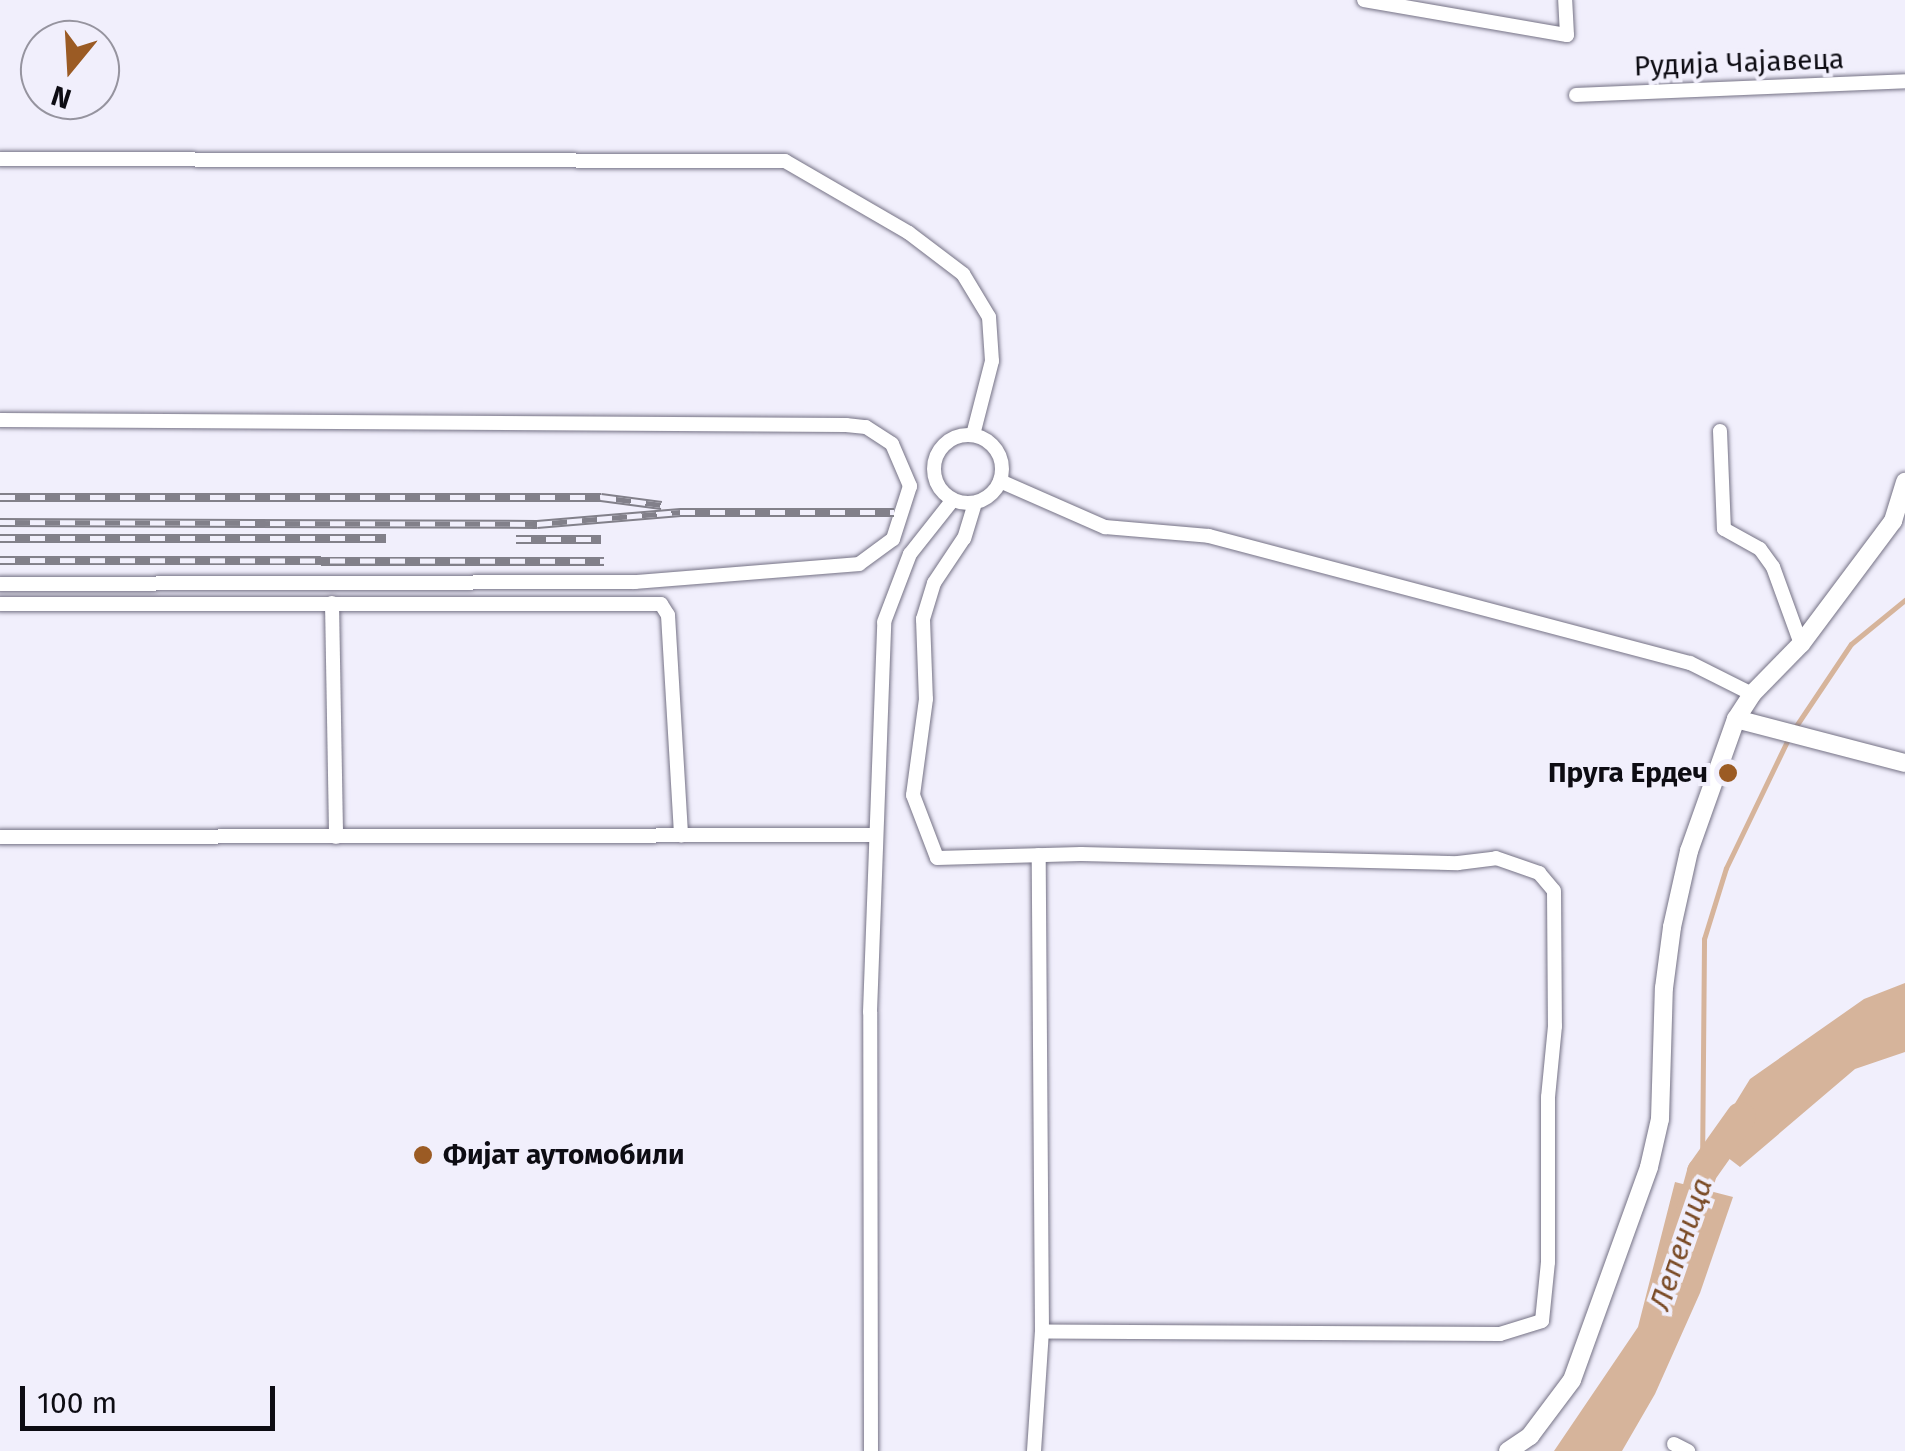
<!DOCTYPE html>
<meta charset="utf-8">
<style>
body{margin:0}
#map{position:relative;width:1905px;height:1451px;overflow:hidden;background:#f1effc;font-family:"Fira Sans",sans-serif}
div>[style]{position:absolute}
.water>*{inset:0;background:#d6b49b}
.stream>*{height:5px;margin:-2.5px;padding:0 2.5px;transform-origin:2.5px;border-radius:2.5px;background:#d6b49b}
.river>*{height:30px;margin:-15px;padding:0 15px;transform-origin:15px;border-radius:15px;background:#d6b49b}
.roads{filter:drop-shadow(0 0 2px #757285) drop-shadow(0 0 2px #757285)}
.minor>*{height:14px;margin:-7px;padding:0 7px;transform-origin:7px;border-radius:7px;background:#fff}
.minor>.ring{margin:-7px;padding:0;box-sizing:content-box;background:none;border:14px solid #fff;border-radius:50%}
.tertiary>*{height:18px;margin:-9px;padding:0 9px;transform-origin:9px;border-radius:9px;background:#fff}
.rail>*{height:9px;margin-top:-4.5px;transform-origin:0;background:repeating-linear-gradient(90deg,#f1effc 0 15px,#82808a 0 30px);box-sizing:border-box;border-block:2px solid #82808a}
.dots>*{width:28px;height:28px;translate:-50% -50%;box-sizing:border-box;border:5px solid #f1effc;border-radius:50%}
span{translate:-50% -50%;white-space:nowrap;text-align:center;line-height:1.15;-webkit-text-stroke:8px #f1effc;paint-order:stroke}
.street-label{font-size:28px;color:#0d0c13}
.poi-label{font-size:28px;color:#0d0c13;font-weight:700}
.right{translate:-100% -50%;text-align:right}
.left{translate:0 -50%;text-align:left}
.water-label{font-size:30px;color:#7a4b26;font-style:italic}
.north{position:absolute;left:20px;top:20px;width:100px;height:100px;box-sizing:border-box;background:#f1effc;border:2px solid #96949f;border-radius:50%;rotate:198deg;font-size:28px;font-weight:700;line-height:40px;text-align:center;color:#0d0c13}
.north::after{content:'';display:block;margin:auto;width:35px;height:45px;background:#9b5b24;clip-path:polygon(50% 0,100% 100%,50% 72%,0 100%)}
.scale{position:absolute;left:20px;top:1386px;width:255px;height:45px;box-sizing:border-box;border:5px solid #0d0c13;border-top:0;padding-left:12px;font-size:30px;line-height:35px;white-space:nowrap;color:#0d0c13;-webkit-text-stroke:8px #f1effc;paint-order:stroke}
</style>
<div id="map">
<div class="water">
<i style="clip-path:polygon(1905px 983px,1905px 1052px,1855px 1069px,1740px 1167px,1710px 1144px,1750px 1079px,1864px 999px)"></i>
<i style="clip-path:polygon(1675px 1182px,1733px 1197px,1700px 1293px,1655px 1394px,1622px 1451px,1554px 1451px,1638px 1327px)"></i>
</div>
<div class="stream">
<i style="left:1794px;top:729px;width:102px;rotate:-56.2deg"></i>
<i style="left:1851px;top:644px;width:70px;rotate:-39.2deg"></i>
<i style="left:1702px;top:1172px;width:233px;rotate:-89.5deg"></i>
<i style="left:1704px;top:939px;width:74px;rotate:-72.8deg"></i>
<i style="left:1726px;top:868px;width:143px;rotate:-64.3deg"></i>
</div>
<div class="river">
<i style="left:1687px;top:1227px;width:57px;rotate:-74.7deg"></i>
<i style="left:1702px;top:1172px;width:67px;rotate:-54.7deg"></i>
</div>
<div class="roads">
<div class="minor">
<i style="left:1364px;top:0;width:206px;rotate:9.8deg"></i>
<i style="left:1567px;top:35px;width:35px;rotate:-93deg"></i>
<i style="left:1576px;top:95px;width:329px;rotate:-2.4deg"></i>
<i style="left:0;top:159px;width:785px;rotate:0.15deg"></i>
<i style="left:785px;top:161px;width:143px;rotate:30.1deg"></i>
<i style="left:909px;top:233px;width:68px;rotate:37.2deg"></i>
<i style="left:963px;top:274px;width:50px;rotate:58.8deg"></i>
<i style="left:989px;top:317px;width:44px;rotate:86.1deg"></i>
<i style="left:992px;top:361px;width:76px;rotate:104.4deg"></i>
<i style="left:0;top:420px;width:846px;rotate:0.34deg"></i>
<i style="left:846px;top:425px;width:20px;rotate:6deg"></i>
<i style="left:866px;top:427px;width:31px;rotate:33deg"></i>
<i style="left:892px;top:444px;width:46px;rotate:66.8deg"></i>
<i style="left:910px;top:486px;width:56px;rotate:107.8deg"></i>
<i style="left:893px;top:539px;width:42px;rotate:143.7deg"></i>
<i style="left:859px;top:564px;width:225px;rotate:175.4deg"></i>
<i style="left:635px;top:582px;width:635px;rotate:179.82deg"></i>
<i style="left:1720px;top:431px;width:98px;rotate:87.7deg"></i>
<i style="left:1724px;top:529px;width:41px;rotate:29.1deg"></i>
<i style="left:1760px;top:549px;width:22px;rotate:54deg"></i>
<i style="left:1773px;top:567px;width:82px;rotate:70deg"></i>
<i class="ring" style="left:934px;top:435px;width:54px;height:54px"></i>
<i style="left:1000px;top:481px;width:115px;rotate:23.7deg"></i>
<i style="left:1105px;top:527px;width:104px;rotate:4.9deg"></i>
<i style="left:1209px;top:536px;width:497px;rotate:14.8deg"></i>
<i style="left:1690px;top:663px;width:69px;rotate:26.6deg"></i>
<i style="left:975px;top:503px;width:37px;rotate:107deg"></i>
<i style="left:964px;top:538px;width:54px;rotate:123.7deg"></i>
<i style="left:934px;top:583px;width:38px;rotate:107deg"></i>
<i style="left:923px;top:619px;width:80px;rotate:87.9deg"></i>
<i style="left:926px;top:699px;width:97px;rotate:97.7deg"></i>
<i style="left:913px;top:795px;width:67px;rotate:69.1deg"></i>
<i style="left:937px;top:858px;width:144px;rotate:-1.6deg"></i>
<i style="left:1081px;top:854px;width:377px;rotate:1.4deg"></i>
<i style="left:1458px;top:863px;width:38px;rotate:-7deg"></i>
<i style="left:1496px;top:858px;width:46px;rotate:19.2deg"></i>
<i style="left:1539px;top:873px;width:23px;rotate:50deg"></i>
<i style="left:1554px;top:891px;width:135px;rotate:89.6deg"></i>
<i style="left:1555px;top:1026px;width:71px;rotate:95.6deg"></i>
<i style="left:1548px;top:1097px;width:165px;rotate:90deg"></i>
<i style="left:1548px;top:1262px;width:59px;rotate:95.8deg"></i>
<i style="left:1542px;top:1321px;width:44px;rotate:162.8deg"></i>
<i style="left:1500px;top:1334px;width:458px;rotate:-179.7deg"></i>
<i style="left:332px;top:603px;width:234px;rotate:89deg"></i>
<i style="left:0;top:604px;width:661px"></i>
<i style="left:661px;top:604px;width:13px;rotate:58deg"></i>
<i style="left:668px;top:615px;width:221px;rotate:86.6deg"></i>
<i style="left:0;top:837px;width:876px;rotate:-0.13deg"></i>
<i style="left:1674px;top:1444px;width:16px;rotate:27deg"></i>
<i style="left:871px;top:1451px;width:439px;rotate:-90.1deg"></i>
<i style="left:870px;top:1012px;width:390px;rotate:-87.9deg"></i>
<i style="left:884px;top:622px;width:73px;rotate:-69.1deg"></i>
<i style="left:910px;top:554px;width:68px;rotate:-51.6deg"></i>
<i style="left:1034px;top:1451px;width:119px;rotate:-86.2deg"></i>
<i style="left:1042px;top:1332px;width:477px;rotate:-90.4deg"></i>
</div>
<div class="tertiary">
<i style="left:1736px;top:719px;width:175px;rotate:14.6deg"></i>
<i style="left:1508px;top:1451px;width:27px;rotate:-34deg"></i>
<i style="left:1530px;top:1436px;width:70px;rotate:-53.1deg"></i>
<i style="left:1572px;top:1380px;width:226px;rotate:-70.1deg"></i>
<i style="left:1649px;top:1167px;width:49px;rotate:-77.1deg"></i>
<i style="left:1660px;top:1119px;width:131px;rotate:-88.3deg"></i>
<i style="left:1664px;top:988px;width:62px;rotate:-82.5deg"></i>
<i style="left:1672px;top:927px;width:78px;rotate:-77.4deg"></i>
<i style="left:1689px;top:851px;width:140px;rotate:-70.4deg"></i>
<i style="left:1736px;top:719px;width:30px;rotate:-57deg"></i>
<i style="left:1752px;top:694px;width:70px;rotate:-45.6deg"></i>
<i style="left:1801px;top:644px;width:154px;rotate:-53.2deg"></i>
<i style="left:1893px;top:521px;width:41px;rotate:-72.9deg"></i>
</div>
</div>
<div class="rail">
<i style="left:0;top:497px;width:601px"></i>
<i style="left:601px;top:497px;width:61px;rotate:7.6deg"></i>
<i style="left:0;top:522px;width:537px;rotate:0.21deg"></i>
<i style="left:537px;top:524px;width:144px;rotate:-4.8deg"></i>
<i style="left:680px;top:512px;width:214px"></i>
<i style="left:0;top:538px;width:386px"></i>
<i style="left:516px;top:539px;width:85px"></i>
<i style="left:0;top:560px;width:604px;rotate:0.09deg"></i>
</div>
<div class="dots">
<i style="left:1728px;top:773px;background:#9b5b24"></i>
<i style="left:423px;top:1155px;background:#9b5b24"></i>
</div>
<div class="street-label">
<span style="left:1739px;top:63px;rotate:-2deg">Рудија Чајавеца</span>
</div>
<div class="poi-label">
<span class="right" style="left:1708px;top:773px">Пруга Ердеч</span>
<span class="left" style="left:443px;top:1155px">Фијат аутомобили</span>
</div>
<div class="water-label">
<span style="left:1681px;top:1244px;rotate:-71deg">Лепеница</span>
</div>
<div class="north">N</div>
<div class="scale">100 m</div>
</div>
